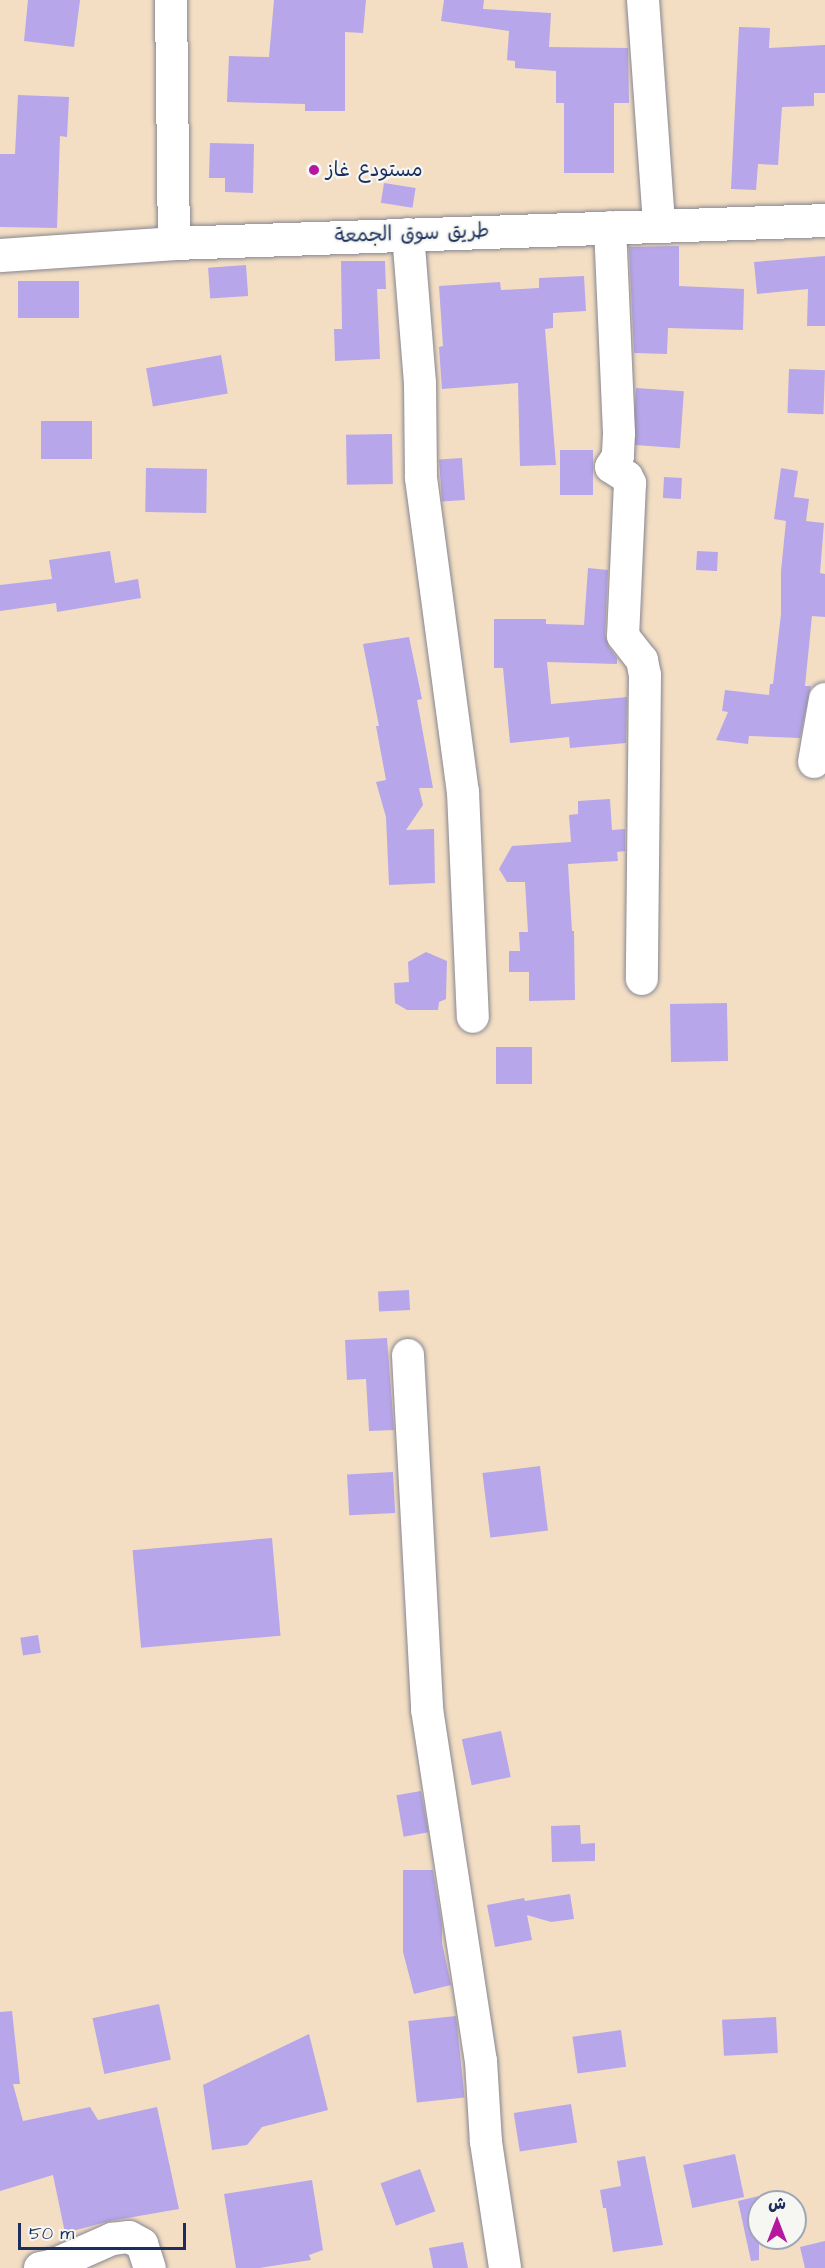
<!DOCTYPE html>
<meta charset="utf-8">
<style>
body{margin:0}
#map{position:relative;width:825px;height:2268px;overflow:hidden;background:#f3dec3;font-family:"Architects Daughter","Playpen Sans Arabic",sans-serif}
div>[style]{position:absolute}
.building>*{inset:0;background:#b7a6ea;transform-origin:0 0}
.roads{filter:drop-shadow(0 0 2px #878690) drop-shadow(0 0 2px #878690)}
.minor>*{height:32px;margin:-16px;padding:0 16px;transform-origin:16px;border-radius:16px;background:#fff}
.major>*{height:33px;margin:-16.5px;padding:0 16.5px;transform-origin:16.5px;border-radius:16.5px;background:#fff}
.dots>*{width:16px;height:16px;translate:-50% -50%;box-sizing:border-box;border:3px solid #f6f6f2;border-radius:50%}
span{translate:-50% -50%;white-space:nowrap;text-align:center;line-height:1.15;-webkit-text-stroke:4.5px #f6f6f2;paint-order:stroke}
.poi-label{font-size:20px;color:#1b2f5e}
.left{translate:0 -50%;text-align:left}
.street-label{font-size:20px;color:#1b2f5e}
.north{position:absolute;left:747px;top:2190px;width:60px;height:60px;box-sizing:border-box;background:#f6f6f2;border:2px solid #9ea6b7;border-radius:50%;rotate:0deg;font-size:16px;font-weight:700;line-height:24px;text-align:center;color:#1b2f5e}
.north::after{content:'';display:block;margin:auto;width:21px;height:27px;background:#b5179e;clip-path:polygon(50% 0,100% 100%,50% 72%,0 100%)}
.scale{position:absolute;left:18px;top:2223px;width:168px;height:27px;box-sizing:border-box;border:3px solid #1b2f5e;border-top:0;padding-left:8px;font-size:18px;line-height:21px;white-space:nowrap;color:#1b2f5e;-webkit-text-stroke:4px #f6f6f2;paint-order:stroke}
</style>
<div id="map">
<div class="building">
<i style="clip-path:polygon(28px 0,80px 0,74px 47px,24px 41px)"></i>
<i style="clip-path:polygon(274px 0,366px 0,363px 33px,345px 32px,345px 111px,305px 111px,305px 104px,227px 102px,229px 56px,269px 57px)"></i>
<i style="clip-path:polygon(444px 0,484px 0,483px 9px,551px 13px,549px 47px,628px 48px,629px 103px,614px 103px,614px 173px,564px 173px,564px 103px,556px 103px,556px 71px,515px 68px,515px 61px,507px 60px,509px 31px,441px 21px)"></i>
<i style="clip-path:polygon(739px 27px,770px 28px,769px 48px,825px 45px,825px 93px,814px 93px,814px 106px,782px 107px,778px 165px,758px 164px,756px 190px,731px 189px)"></i>
<i style="clip-path:polygon(18px 95px,69px 97px,67px 137px,60px 136px,57px 228px,0 227px,0 154px,15px 154px)"></i>
<i style="clip-path:polygon(210px 143px,254px 144px,253px 193px,225px 192px,225px 178px,209px 178px)"></i>
<i style="left:384px;top:183px;width:32px;height:20px;rotate:9deg"></i>
<i style="clip-path:polygon(679px 246px,679px 286px,744px 289px,743px 330px,668px 328px,667px 354px,634px 353px,629px 247px)"></i>
<i style="clip-path:polygon(825px 256px,825px 326px,807px 326px,808px 289px,757px 294px,754px 262px)"></i>
<i style="clip-path:polygon(341px 261px,385px 261px,386px 289px,377px 289px,380px 359px,335px 361px,334px 329px,342px 329px)"></i>
<i style="left:246px;top:265px;width:31px;height:38px;rotate:86deg"></i>
<i style="clip-path:polygon(584px 276px,586px 311px,553px 313px,553px 328px,545px 329px,556px 465px,520px 466px,518px 383px,442px 389px,439px 347px,443px 346px,439px 286px,500px 282px,501px 290px,539px 288px,539px 278px)"></i>
<i style="left:79px;top:281px;width:37px;height:61px;rotate:90deg"></i>
<i style="left:221px;top:355px;width:39px;height:76px;rotate:80deg"></i>
<i style="left:789px;top:369px;width:36px;height:44px;rotate:2deg"></i>
<i style="left:636px;top:388px;width:48px;height:57px;rotate:4deg"></i>
<i style="left:41px;top:421px;width:51px;height:38px"></i>
<i style="left:392px;top:434px;width:50px;height:46px;rotate:89deg"></i>
<i style="left:560px;top:450px;width:33px;height:45px"></i>
<i style="left:462px;top:458px;width:42px;height:23px;rotate:86deg"></i>
<i style="left:146px;top:468px;width:61px;height:44px;rotate:1deg"></i>
<i style="clip-path:polygon(781px 468px,798px 471px,794px 497px,809px 499px,806px 521px,824px 523px,820px 573px,825px 574px,825px 617px,812px 616px,805px 686px,811px 686px,810px 689px,800px 738px,749px 736px,748px 744px,716px 740px,728px 712px,722px 711px,725px 690px,769px 695px,770px 684px,773px 684px,781px 614px,781px 571px,786px 521px,774px 519px)"></i>
<i style="left:664px;top:477px;width:18px;height:21px;rotate:3deg"></i>
<i style="clip-path:polygon(110px 551px,115px 583px,138px 579px,141px 598px,57px 612px,56px 603px,0 611px,0 585px,52px 579px,49px 560px)"></i>
<i style="left:697px;top:551px;width:21px;height:19px;rotate:3deg"></i>
<i style="clip-path:polygon(588px 568px,608px 570px,605px 635px,609px 647px,617px 658px,617px 664px,547px 662px,551px 704px,627px 697px,626px 743px,570px 748px,569px 737px,510px 743px,503px 668px,494px 668px,494px 619px,546px 619px,546px 624px,584px 625px)"></i>
<i style="clip-path:polygon(409px 637px,422px 699px,417px 700px,433px 788px,419px 788px,423px 805px,406px 830px,434px 829px,435px 883px,389px 885px,386px 817px,376px 782px,386px 780px,376px 726px,379px 726px,363px 644px)"></i>
<i style="clip-path:polygon(610px 799px,612px 830px,625px 829px,625px 851px,617px 852px,618px 861px,568px 864px,572px 931px,574px 931px,575px 1000px,529px 1001px,529px 972px,509px 972px,509px 951px,520px 951px,519px 932px,528px 932px,525px 882px,507px 882px,499px 869px,512px 846px,571px 842px,569px 815px,578px 814px,578px 801px)"></i>
<i style="clip-path:polygon(426px 952px,447px 961px,446px 999px,439px 1002px,438px 1010px,407px 1010px,395px 1003px,394px 983px,409px 982px,408px 962px)"></i>
<i style="left:727px;top:1003px;width:58px;height:57px;rotate:89deg"></i>
<i style="left:496px;top:1047px;width:36px;height:37px"></i>
<i style="left:409px;top:1290px;width:20px;height:31px;rotate:87deg"></i>
<i style="clip-path:polygon(387px 1338px,394px 1430px,369px 1431px,366px 1379px,347px 1380px,345px 1340px)"></i>
<i style="left:540px;top:1466px;width:65px;height:58px;rotate:83deg"></i>
<i style="left:393px;top:1472px;width:41px;height:46px;rotate:87deg"></i>
<i style="left:272px;top:1538px;width:98px;height:140px;rotate:85deg"></i>
<i style="left:38px;top:1635px;width:18px;height:18px;rotate:81deg"></i>
<i style="left:501px;top:1731px;width:47px;height:40px;rotate:78deg"></i>
<i style="left:421px;top:1791px;width:42px;height:25px;rotate:80deg"></i>
<i style="clip-path:polygon(580px 1825px,581px 1844px,595px 1843px,595px 1861px,552px 1862px,551px 1826px)"></i>
<i style="clip-path:polygon(403px 1870px,433px 1870px,442px 1925px,442px 1943px,451px 1985px,414px 1994px,403px 1952px)"></i>
<i style="clip-path:polygon(570px 1894px,574px 1919px,551px 1922px,527px 1915px,532px 1940px,495px 1947px,487px 1905px,524px 1898px,525px 1901px)"></i>
<i style="left:159px;top:2004px;width:57px;height:68px;rotate:78deg"></i>
<i style="clip-path:polygon(12px 2011px,20px 2084px,13px 2084px,23px 2121px,90px 2107px,98px 2120px,157px 2107px,179px 2209px,110px 2221px,65px 2233px,53px 2175px,0 2191px,0 2012px)"></i>
<i style="left:456px;top:2016px;width:82px;height:48px;rotate:84deg"></i>
<i style="left:776px;top:2017px;width:36px;height:54px;rotate:87deg"></i>
<i style="left:621px;top:2030px;width:37px;height:49px;rotate:82deg"></i>
<i style="clip-path:polygon(309px 2034px,328px 2110px,262px 2127px,247px 2145px,212px 2150px,203px 2085px)"></i>
<i style="left:571px;top:2104px;width:39px;height:58px;rotate:81deg"></i>
<i style="left:735px;top:2154px;width:44px;height:53px;rotate:78deg"></i>
<i style="clip-path:polygon(645px 2156px,663px 2245px,613px 2252px,606px 2208px,603px 2208px,600px 2190px,621px 2186px,617px 2161px)"></i>
<i style="left:420px;top:2169px;width:45px;height:42px;rotate:70deg"></i>
<i style="clip-path:polygon(312px 2180px,323px 2250px,309px 2255px,311px 2260px,259px 2268px,236px 2268px,224px 2194px)"></i>
<i style="clip-path:polygon(759px 2196px,759px 2260px,751px 2261px,738px 2201px)"></i>
<i style="clip-path:polygon(825px 2241px,825px 2268px,805px 2268px,800px 2247px)"></i>
<i style="clip-path:polygon(463px 2242px,468px 2268px,433px 2268px,429px 2248px)"></i>
</div>
<div class="roads">
<div class="minor">
<i style="left:171px;top:0;width:243px;rotate:89.3deg"></i>
<i style="left:643px;top:0;width:226px;rotate:85.9deg"></i>
<i style="left:610px;top:227px;width:207px;rotate:87.5deg"></i>
<i style="left:619px;top:434px;width:22px;rotate:93deg"></i>
<i style="left:618px;top:456px;width:13px;rotate:122deg"></i>
<i style="left:611px;top:467px;width:19px;rotate:32deg"></i>
<i style="left:627px;top:477px;width:7px;rotate:63deg"></i>
<i style="left:630px;top:483px;width:153px;rotate:92.6deg"></i>
<i style="left:623px;top:636px;width:31px;rotate:52deg"></i>
<i style="left:642px;top:660px;width:15px;rotate:79deg"></i>
<i style="left:645px;top:675px;width:304px;rotate:90.6deg"></i>
<i style="left:408px;top:234px;width:149px;rotate:85.4deg"></i>
<i style="left:420px;top:383px;width:95px;rotate:89.4deg"></i>
<i style="left:421px;top:478px;width:317px;rotate:82.4deg"></i>
<i style="left:463px;top:792px;width:225px;rotate:87.5deg"></i>
<i style="left:814px;top:762px;width:64px;rotate:-80.1deg"></i>
<i style="left:408px;top:1355px;width:355px;rotate:86.9deg"></i>
<i style="left:427px;top:1709px;width:356px;rotate:81.3deg"></i>
<i style="left:481px;top:2061px;width:81px;rotate:86.5deg"></i>
<i style="left:486px;top:2142px;width:127px;rotate:81.4deg"></i>
<i style="left:40px;top:2268px;width:11px;rotate:-10deg"></i>
<i style="left:51px;top:2266px;width:67px;rotate:-23.9deg"></i>
<i style="left:112px;top:2239px;width:17px;rotate:-7deg"></i>
<i style="left:129px;top:2237px;width:15px;rotate:28deg"></i>
<i style="left:142px;top:2244px;width:25px;rotate:72deg"></i>
</div>
<div class="major">
<i style="left:0;top:255px;width:174px;rotate:-3.9deg"></i>
<i style="left:174px;top:243px;width:651px;rotate:-2.02deg"></i>
</div>
</div>
<div class="dots">
<i style="left:314px;top:170px;background:#b5179e"></i>
</div>
<div class="poi-label">
<span class="left" style="left:326px;top:170px">مستودع غاز</span>
</div>
<div class="street-label">
<span style="left:412px;top:234px;rotate:-2deg">طريق سوق الجمعة</span>
</div>
<div class="north">ش</div>
<div class="scale">50 m</div>
</div>
